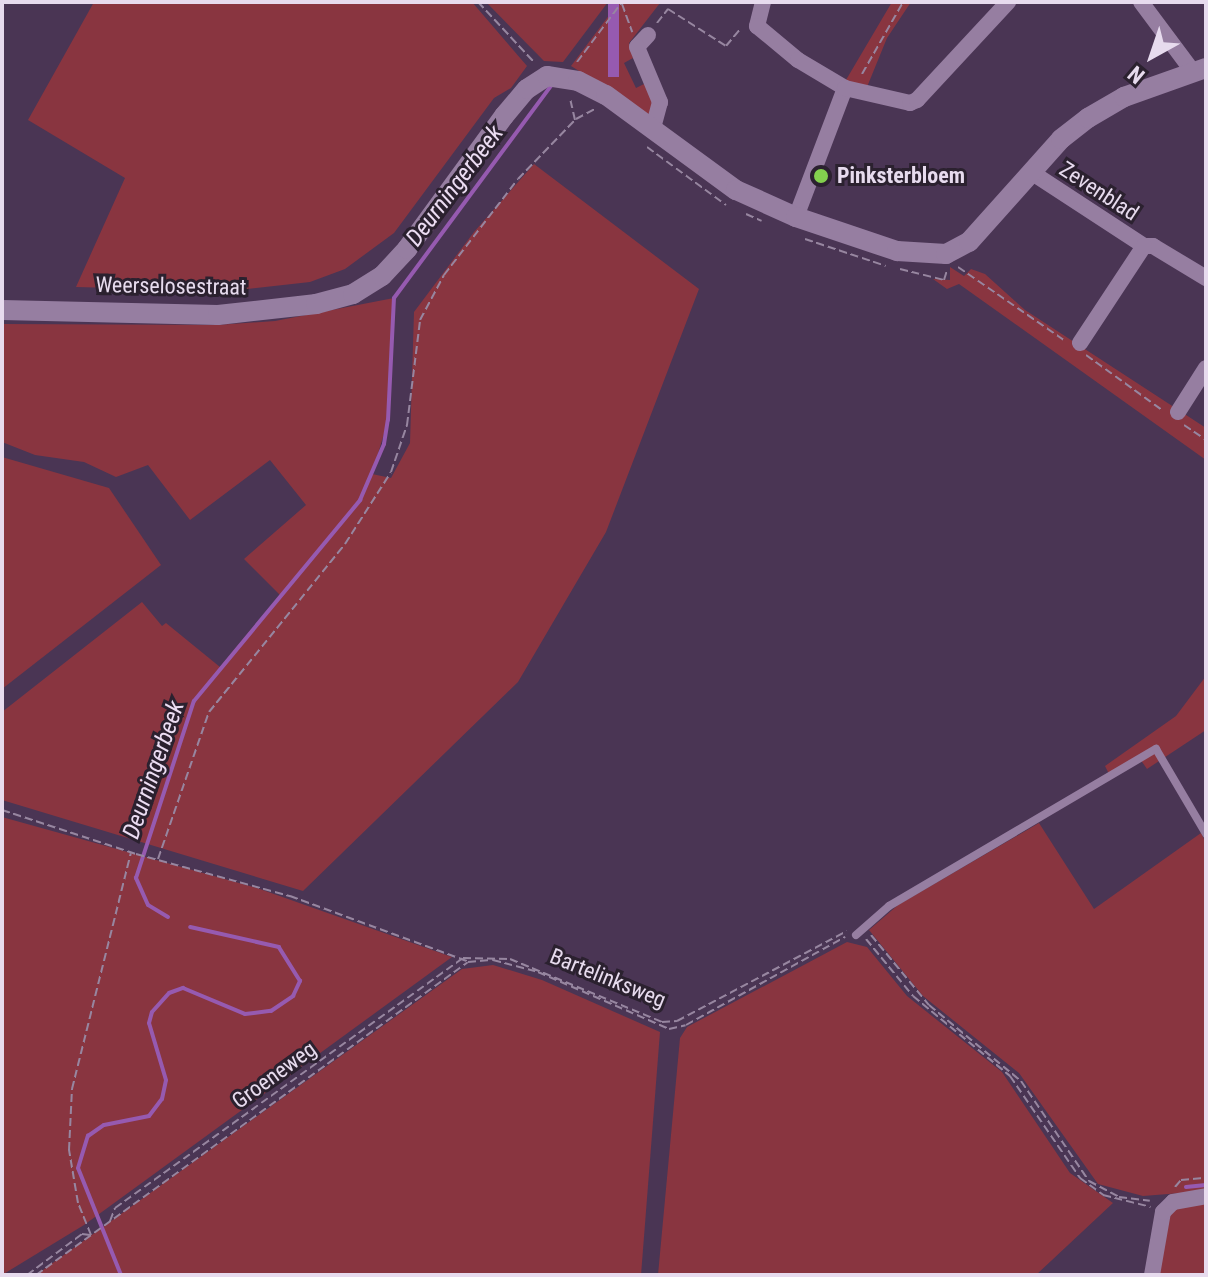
<!DOCTYPE html>
<style>
body{margin:0}
#map{position:relative;width:1208px;height:1277px;overflow:hidden;background:#4a3554;font-family:"Roboto Condensed",sans-serif}
div>[style]{position:absolute}
.green>*{inset:0;background:#893540}
.water>*{inset:0;background:#965ab0;transform-origin:0 0}
.stream>*{height:4px;margin:-2px;padding:0 2px;transform-origin:2px;border-radius:2px;background:#965ab0}
.path>*{height:2px;margin-top:-1px;transform-origin:0;background:repeating-linear-gradient(90deg,#9786a0 0 8px,transparent 0 12px)}
.service>*{height:8px;margin:-4px;padding:0 4px;transform-origin:4px;border-radius:4px;background:#967ea1}
.minor>*{height:16px;margin:-8px;padding:0 8px;transform-origin:8px;border-radius:8px;background:#967ea1}
.tertiary>*{height:20px;margin:-10px;padding:0 10px;transform-origin:10px;border-radius:10px;background:#967ea1}
.dots>*{width:22px;height:22px;translate:-50% -50%;box-sizing:border-box;border:4px solid #2b212f;border-radius:50%}
span{translate:-50% -50%;white-space:nowrap;text-align:center;line-height:1.15;-webkit-text-stroke:6px #2b212f;paint-order:stroke}
.poi-label{font-size:22px;color:#e7dbee;font-weight:700}
.left{translate:0 -50%;text-align:left}
.street-label{font-size:22px;color:#e7dbee}
.water-label{font-size:24px;color:#ecddf3;font-style:italic}
.frame{position:absolute;inset:0;border:4px solid #e7dbee;pointer-events:none}
.north{position:absolute;left:1112px;top:16px;width:80px;height:80px;-webkit-text-stroke:6px #2b212f;paint-order:stroke;rotate:220deg;font-size:22px;font-weight:700;line-height:32px;text-align:center;color:#e7dbee}
.north::after{content:'';display:block;margin:auto;width:28px;height:36px;background:#e7dbee;clip-path:polygon(50% 0,100% 100%,50% 72%,0 100%)}
</style>
<div id="map">
<div class="green">
<i style="clip-path:polygon(94px 2px,472px 2px,527px 66px,511px 88px,494px 98px,394px 233px,345px 269px,310px 282px,230px 291px,76px 287px,125px 178px,28px 120px)"></i>
<i style="clip-path:polygon(486px 2px,608px 2px,563px 62px,544px 61px)"></i>
<i style="clip-path:polygon(619px 2px,672px 2px,660px 3px,629px 43px,633px 58px,624px 63px,636px 88px,646px 83px,654px 100px,650px 115px,571px 66px)"></i>
<i style="clip-path:polygon(892px 2px,911px 2px,887px 38px,867px 87px,843px 85px)"></i>
<i style="clip-path:polygon(534px 164px,699px 289px,606px 532px,518px 682px,303px 891px,2px 800px,2px 712px,142px 602px,162px 626px,166px 623px,220px 667px,280px 595px,244px 559px,306px 505px,270px 460px,190px 520px,148px 465px,116px 477px,84px 462px,35px 455px,2px 442px,2px 324px,217px 325px,275px 321px,394px 298px,388px 420px,372px 474px,391px 478px,410px 443px,414px 312px,474px 232px)"></i>
<i style="clip-path:polygon(950px 267px,964px 276px,971px 269px,985px 274px,1025px 310px,1206px 428px,1206px 460px,959px 284px,947px 289px,933px 279px,950px 280px)"></i>
<i style="clip-path:polygon(2px 457px,109px 488px,161px 565px,2px 689px)"></i>
<i style="clip-path:polygon(1206px 676px,1206px 730px,1147px 769px,1138px 756px,1109px 774px,1105px 766px,1176px 716px)"></i>
<i style="clip-path:polygon(2px 817px,257px 888px,452px 957px,84px 1225px,2px 1275px)"></i>
<i style="clip-path:polygon(1039px 823px,1094px 909px,1201px 833px,1206px 843px,1206px 1191px,1143px 1196px,1098px 1184px,1019px 1073px,923px 996px,869px 930px,898px 905px)"></i>
<i style="clip-path:polygon(847px 942px,867px 947px,907px 996px,1002px 1072px,1070px 1173px,1113px 1203px,1036px 1275px,658px 1275px,680px 1038px,687px 1027px)"></i>
<i style="clip-path:polygon(493px 965px,542px 980px,660px 1032px,641px 1275px,36px 1275px,462px 969px)"></i>
<i style="clip-path:polygon(1206px 1201px,1206px 1275px,1156px 1275px,1165px 1221px,1176px 1209px)"></i>
</div>
<div class="water">
<i style="left:608px;top:2px;width:11px;height:75px"></i>
</div>
<div class="stream">
<i style="left:168px;top:917px;width:23px;rotate:-149deg"></i>
<i style="left:148px;top:905px;width:30px;rotate:-114deg"></i>
<i style="left:136px;top:878px;width:186px;rotate:-71.9deg"></i>
<i style="left:194px;top:701px;width:261px;rotate:-50.4deg"></i>
<i style="left:360px;top:500px;width:61px;rotate:-66.8deg"></i>
<i style="left:384px;top:444px;width:24px;rotate:-81deg"></i>
<i style="left:388px;top:420px;width:122px;rotate:-87.2deg"></i>
<i style="left:394px;top:298px;width:267px;rotate:-53.5deg"></i>
<i style="left:1186px;top:1187px;width:20px;rotate:-6deg"></i>
<i style="left:121px;top:1275px;width:115px;rotate:-111.9deg"></i>
<i style="left:78px;top:1168px;width:34px;rotate:-73deg"></i>
<i style="left:88px;top:1136px;width:19px;rotate:-35deg"></i>
<i style="left:104px;top:1125px;width:46px;rotate:-11.3deg"></i>
<i style="left:149px;top:1116px;width:21px;rotate:-53deg"></i>
<i style="left:162px;top:1099px;width:19px;rotate:-78deg"></i>
<i style="left:166px;top:1080px;width:59px;rotate:-106.6deg"></i>
<i style="left:149px;top:1023px;width:11px;rotate:-75deg"></i>
<i style="left:152px;top:1012px;width:25px;rotate:-48deg"></i>
<i style="left:169px;top:993px;width:15px;rotate:-20deg"></i>
<i style="left:183px;top:988px;width:67px;rotate:22.8deg"></i>
<i style="left:245px;top:1014px;width:26px;rotate:-7deg"></i>
<i style="left:271px;top:1011px;width:27px;rotate:-34deg"></i>
<i style="left:293px;top:996px;width:17px;rotate:-65deg"></i>
<i style="left:300px;top:981px;width:40px;rotate:-122deg"></i>
<i style="left:279px;top:947px;width:91px;rotate:-167.3deg"></i>
</div>
<div class="path">
<i style="left:478px;top:2px;width:82px;rotate:47deg"></i>
<i style="left:622px;top:4px;width:30px;rotate:70deg"></i>
<i style="left:657px;top:23px;width:18px;rotate:-52deg"></i>
<i style="left:668px;top:9px;width:69px;rotate:32.5deg"></i>
<i style="left:726px;top:46px;width:23px;rotate:-50deg"></i>
<i style="left:577px;top:62px;width:75px;rotate:-53.1deg"></i>
<i style="left:862px;top:74px;width:83px;rotate:-60.3deg"></i>
<i style="left:576px;top:119px;width:21px;rotate:-28deg"></i>
<i style="left:647px;top:147px;width:98px;rotate:36.3deg"></i>
<i style="left:746px;top:214px;width:17px;rotate:24deg"></i>
<i style="left:805px;top:239px;width:85px;rotate:18.4deg"></i>
<i style="left:958px;top:267px;width:129px;rotate:34.6deg"></i>
<i style="left:900px;top:269px;width:45px;rotate:14deg"></i>
<i style="left:944px;top:280px;width:10px;rotate:-73deg"></i>
<i style="left:1086px;top:355px;width:94px;rotate:35.9deg"></i>
<i style="left:1184px;top:425px;width:27px;rotate:34deg"></i>
<i style="left:2px;top:810px;width:141px;rotate:18.2deg"></i>
<i style="left:136px;top:854px;width:160px;rotate:15.3deg"></i>
<i style="left:290px;top:896px;width:189px;rotate:20.2deg"></i>
<i style="left:158px;top:859px;width:156px;rotate:-70.9deg"></i>
<i style="left:209px;top:712px;width:216px;rotate:-51deg"></i>
<i style="left:345px;top:544px;width:85px;rotate:-57.4deg"></i>
<i style="left:391px;top:472px;width:50px;rotate:-71.2deg"></i>
<i style="left:407px;top:425px;width:106px;rotate:-82.9deg"></i>
<i style="left:420px;top:320px;width:51px;rotate:-61.9deg"></i>
<i style="left:444px;top:275px;width:121px;rotate:-52.4deg"></i>
<i style="left:518px;top:179px;width:82px;rotate:-46deg"></i>
<i style="left:575px;top:120px;width:23px;rotate:-103deg"></i>
<i style="left:871px;top:935px;width:91px;rotate:50.4deg"></i>
<i style="left:929px;top:1005px;width:119px;rotate:39.6deg"></i>
<i style="left:1021px;top:1081px;width:121px;rotate:55.8deg"></i>
<i style="left:1089px;top:1181px;width:34px;rotate:28deg"></i>
<i style="left:1119px;top:1197px;width:31px;rotate:7deg"></i>
<i style="left:866px;top:939px;width:74px;rotate:50.5deg"></i>
<i style="left:913px;top:996px;width:126px;rotate:39.5deg"></i>
<i style="left:1010px;top:1076px;width:124px;rotate:55.5deg"></i>
<i style="left:1080px;top:1178px;width:29px;rotate:36deg"></i>
<i style="left:1103px;top:1195px;width:49px;rotate:14deg"></i>
<i style="left:1175px;top:1187px;width:9px;rotate:-49deg"></i>
<i style="left:1181px;top:1180px;width:25px;rotate:-5deg"></i>
<i style="left:110px;top:1221px;width:14px;rotate:-69deg"></i>
<i style="left:115px;top:1208px;width:428px;rotate:-35.7deg"></i>
<i style="left:463px;top:958px;width:47px;rotate:1.2deg"></i>
<i style="left:510px;top:959px;width:165px;rotate:22.5deg"></i>
<i style="left:662px;top:1022px;width:15px;rotate:-4deg"></i>
<i style="left:677px;top:1021px;width:192px;rotate:-27.9deg"></i>
<i style="left:91px;top:1235px;width:35px;rotate:-112deg"></i>
<i style="left:78px;top:1203px;width:54px;rotate:-99.6deg"></i>
<i style="left:69px;top:1150px;width:61px;rotate:-87.2deg"></i>
<i style="left:72px;top:1089px;width:243px;rotate:-76deg"></i>
<i style="left:27px;top:1275px;width:69px;rotate:-36.7deg"></i>
<i style="left:82px;top:1234px;width:8px;rotate:7deg"></i>
<i style="left:36px;top:1275px;width:533px;rotate:-35.92deg"></i>
<i style="left:468px;top:962px;width:25px;rotate:-5deg"></i>
<i style="left:493px;top:960px;width:47px;rotate:14.9deg"></i>
<i style="left:538px;top:972px;width:143px;rotate:23.5deg"></i>
<i style="left:669px;top:1029px;width:17px;rotate:-13deg"></i>
<i style="left:686px;top:1025px;width:182px;rotate:-29deg"></i>
</div>
<div class="service">
<i style="left:856px;top:935px;width:44px;rotate:-41.3deg"></i>
<i style="left:889px;top:906px;width:310px;rotate:-30.5deg"></i>
<i style="left:1156px;top:749px;width:99px;rotate:59.5deg"></i>
</div>
<div class="minor">
<i style="left:763px;top:2px;width:25px;rotate:104deg"></i>
<i style="left:757px;top:26px;width:53px;rotate:39.7deg"></i>
<i style="left:798px;top:60px;width:55px;rotate:30.8deg"></i>
<i style="left:845px;top:88px;width:138px;rotate:110.8deg"></i>
<i style="left:1141px;top:2px;width:89px;rotate:53.3deg"></i>
<i style="left:648px;top:35px;width:16px;rotate:133deg"></i>
<i style="left:637px;top:47px;width:60px;rotate:67.3deg"></i>
<i style="left:660px;top:102px;width:28px;rotate:105deg"></i>
<i style="left:845px;top:88px;width:67px;rotate:13deg"></i>
<i style="left:910px;top:103px;width:8px;rotate:-23deg"></i>
<i style="left:917px;top:100px;width:134px;rotate:-47.1deg"></i>
<i style="left:1031px;top:172px;width:135px;rotate:33.2deg"></i>
<i style="left:1144px;top:246px;width:9px"></i>
<i style="left:1153px;top:246px;width:62px;rotate:31.1deg"></i>
<i style="left:1080px;top:343px;width:116px;rotate:-56.6deg"></i>
<i style="left:1178px;top:412px;width:52px;rotate:-57.5deg"></i>
<i style="left:1152px;top:1275px;width:64px;rotate:-80.1deg"></i>
<i style="left:1163px;top:1212px;width:14px;rotate:-45deg"></i>
<i style="left:1173px;top:1202px;width:34px;rotate:-10deg"></i>
</div>
<div class="tertiary">
<i style="left:2px;top:310px;width:216px;rotate:1.3deg"></i>
<i style="left:218px;top:315px;width:99px;rotate:-6.4deg"></i>
<i style="left:316px;top:304px;width:38px;rotate:-15deg"></i>
<i style="left:353px;top:294px;width:34px;rotate:-32deg"></i>
<i style="left:382px;top:276px;width:37px;rotate:-47deg"></i>
<i style="left:407px;top:249px;width:165px;rotate:-53.9deg"></i>
<i style="left:504px;top:116px;width:35px;rotate:-50deg"></i>
<i style="left:527px;top:89px;width:24px;rotate:-33deg"></i>
<i style="left:547px;top:76px;width:31px;rotate:9deg"></i>
<i style="left:578px;top:81px;width:31px;rotate:27deg"></i>
<i style="left:606px;top:95px;width:161px;rotate:36.2deg"></i>
<i style="left:736px;top:190px;width:66px;rotate:24.2deg"></i>
<i style="left:796px;top:217px;width:107px;rotate:18.6deg"></i>
<i style="left:897px;top:251px;width:49px;rotate:3.5deg"></i>
<i style="left:946px;top:254px;width:26px;rotate:-28deg"></i>
<i style="left:969px;top:242px;width:138px;rotate:-48.2deg"></i>
<i style="left:1061px;top:139px;width:34px;rotate:-38deg"></i>
<i style="left:1088px;top:118px;width:42px;rotate:-30.3deg"></i>
<i style="left:1124px;top:97px;width:87px;rotate:-19.5deg"></i>
</div>
<div class="dots">
<i style="left:821px;top:176px;background:#83d04e"></i>
</div>
<div class="poi-label">
<span class="left" style="left:837px;top:176px">Pinksterbloem</span>
</div>
<div class="street-label">
<span style="left:1099px;top:191px;rotate:33deg">Zevenblad</span>
<span style="left:171px;top:286px;rotate:1deg">Weerselosestraat</span>
<span style="left:608px;top:978px;rotate:22deg">Bartelinksweg</span>
<span style="left:274px;top:1075px;rotate:-36deg">Groeneweg</span>
</div>
<div class="water-label">
<span style="left:455px;top:186px;rotate:-53deg">Deurningerbeek</span>
<span style="left:154px;top:770px;rotate:-71deg">Deurningerbeek</span>
</div>
<div class="frame"></div>
<div class="north">N</div>
</div>
